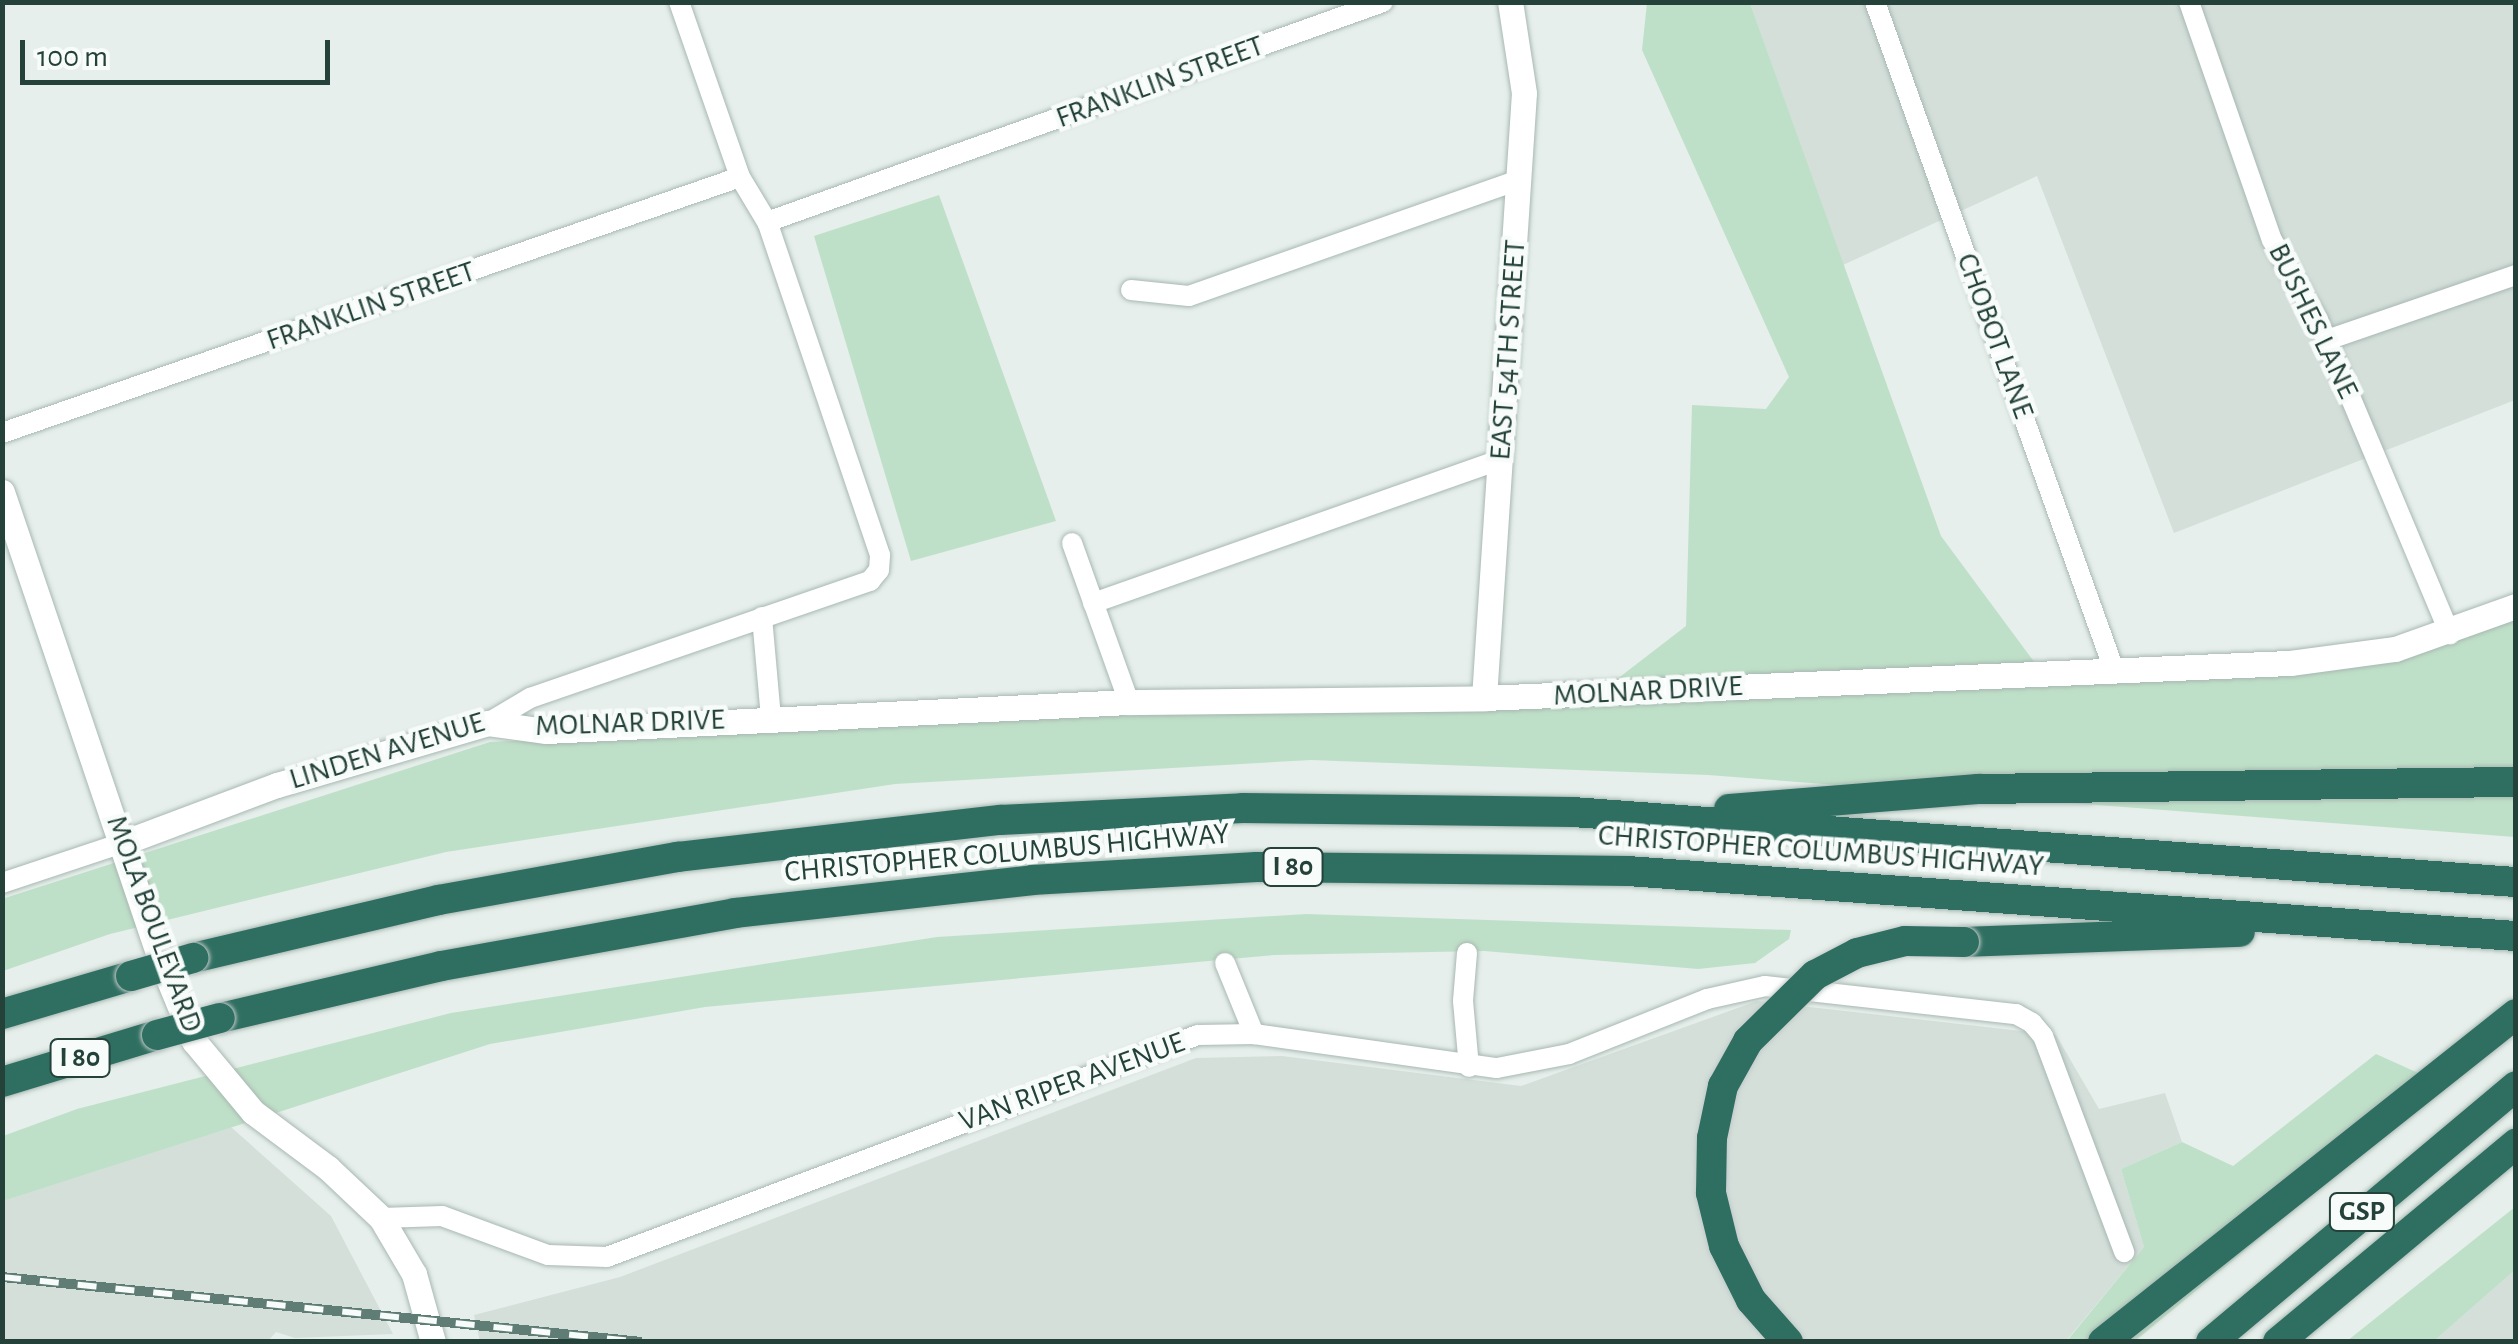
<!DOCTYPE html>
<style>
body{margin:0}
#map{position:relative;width:2518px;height:1344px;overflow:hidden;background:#e6efeb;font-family:"Alegreya Sans",sans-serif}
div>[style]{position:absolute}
.built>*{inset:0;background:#d4dfda}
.green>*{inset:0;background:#bfe0c8}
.roads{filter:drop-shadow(0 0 2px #a8b8b2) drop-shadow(0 0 2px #a8b8b2)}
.minor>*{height:20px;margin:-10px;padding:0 10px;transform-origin:10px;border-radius:10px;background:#fff}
.tertiary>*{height:25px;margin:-12.5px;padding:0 12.5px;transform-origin:12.5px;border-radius:12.5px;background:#fff}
.motorway>*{height:30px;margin:-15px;padding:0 15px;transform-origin:15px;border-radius:15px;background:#2f6f62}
.rail>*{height:10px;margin-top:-5px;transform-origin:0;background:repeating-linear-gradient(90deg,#f7fbf9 0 19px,#5f7d75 0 38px);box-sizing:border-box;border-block:2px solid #5f7d75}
.bridges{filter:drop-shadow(0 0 2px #c2cac8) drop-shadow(0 0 2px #c2cac8)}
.motorway-bridge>*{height:30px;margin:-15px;padding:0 15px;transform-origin:15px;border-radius:15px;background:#2f6f62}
span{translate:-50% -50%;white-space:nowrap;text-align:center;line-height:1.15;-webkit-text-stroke:9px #f7fbf9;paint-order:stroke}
.shield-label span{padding:2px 8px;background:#f7fbf9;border:2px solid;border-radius:8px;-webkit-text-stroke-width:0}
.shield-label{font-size:28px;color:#24423a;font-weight:700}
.street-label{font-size:30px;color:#24423a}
.frame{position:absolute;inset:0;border:5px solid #24423a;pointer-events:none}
.scale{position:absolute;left:20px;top:40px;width:310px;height:45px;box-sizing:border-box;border:5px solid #24423a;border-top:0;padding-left:12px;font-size:30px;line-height:35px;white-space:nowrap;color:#24423a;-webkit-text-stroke:8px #f7fbf9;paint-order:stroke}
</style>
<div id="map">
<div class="built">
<i style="clip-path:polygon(1750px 3px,2515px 3px,2515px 400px,2174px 533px,2037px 176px,1843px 265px)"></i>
<i style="clip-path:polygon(1757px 1001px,2056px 1035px,2099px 1109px,2165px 1093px,2182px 1142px,2121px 1169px,2144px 1247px,2066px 1341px,480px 1342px,474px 1315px,620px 1277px,1196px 1058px,1282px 1056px,1521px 1086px)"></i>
<i style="clip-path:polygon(231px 1127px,331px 1216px,393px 1334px,295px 1338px,276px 1332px,267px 1342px,3px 1341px,2px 1201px)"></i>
<i style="clip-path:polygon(2515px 1270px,2515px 1341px,2434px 1341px)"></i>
</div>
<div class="green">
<i style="clip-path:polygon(1647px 3px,1750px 3px,1941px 536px,2043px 674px,2265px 664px,2510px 611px,2515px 616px,2515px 837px,1708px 775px,1311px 760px,895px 784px,446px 852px,110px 934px,3px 971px,2px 899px,490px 742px,1599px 693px,1686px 626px,1692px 405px,1766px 409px,1789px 377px,1642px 50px)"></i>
<i style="clip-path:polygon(939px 195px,1056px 521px,911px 561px,814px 236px)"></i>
<i style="clip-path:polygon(1306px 914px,1791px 930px,1789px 939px,1755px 963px,1698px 969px,1484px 951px,1274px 955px,705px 1007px,490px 1044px,3px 1201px,3px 1136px,77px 1109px,451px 1013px,937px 937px)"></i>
<i style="clip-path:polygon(2376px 1054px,2445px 1085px,2135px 1341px,2066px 1342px,2144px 1247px,2121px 1169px,2182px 1142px,2233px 1166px)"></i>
<i style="clip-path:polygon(2515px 1207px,2515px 1270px,2434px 1341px,2347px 1341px)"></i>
</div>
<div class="roads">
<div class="minor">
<i style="left:1875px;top:2px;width:709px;rotate:70.31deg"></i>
<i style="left:2189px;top:2px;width:252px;rotate:70.8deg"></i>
<i style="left:2272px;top:240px;width:92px;rotate:60.1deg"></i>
<i style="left:2318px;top:320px;width:341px;rotate:67.2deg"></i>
<i style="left:767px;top:222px;width:654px;rotate:-19.65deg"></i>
<i style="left:1131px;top:290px;width:58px;rotate:5.9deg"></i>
<i style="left:1189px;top:296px;width:349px;rotate:-19.4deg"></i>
<i style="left:2327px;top:340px;width:200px;rotate:-19deg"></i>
<i style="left:2px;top:433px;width:781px;rotate:-19.13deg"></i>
<i style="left:1072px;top:543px;width:169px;rotate:70.3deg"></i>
<i style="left:1093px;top:603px;width:433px;rotate:-19.4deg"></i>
<i style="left:762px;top:617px;width:100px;rotate:84.9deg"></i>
<i style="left:488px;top:723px;width:49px;rotate:-30.8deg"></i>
<i style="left:530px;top:698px;width:360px;rotate:-19deg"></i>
<i style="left:870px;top:581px;width:14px;rotate:-51deg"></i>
<i style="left:879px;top:570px;width:15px;rotate:-86deg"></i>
<i style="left:880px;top:555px;width:352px;rotate:-108.7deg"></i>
<i style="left:767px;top:222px;width:52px;rotate:-121deg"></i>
<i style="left:740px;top:177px;width:185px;rotate:-109.2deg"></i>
<i style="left:2px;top:883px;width:130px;rotate:-18.4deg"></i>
<i style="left:1467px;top:953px;width:48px;rotate:94.8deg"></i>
<i style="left:1463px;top:1001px;width:66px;rotate:84.8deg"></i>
<i style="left:1225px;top:963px;width:77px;rotate:67.8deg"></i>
<i style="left:381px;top:1218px;width:61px;rotate:-1.9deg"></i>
<i style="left:442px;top:1216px;width:113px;rotate:20.2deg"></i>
<i style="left:548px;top:1255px;width:59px;rotate:1.9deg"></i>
<i style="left:607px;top:1257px;width:631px;rotate:-20.59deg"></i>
<i style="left:1198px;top:1035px;width:56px;rotate:-1deg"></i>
<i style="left:1254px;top:1034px;width:245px;rotate:8deg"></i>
<i style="left:1497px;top:1068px;width:73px;rotate:-11deg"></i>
<i style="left:1569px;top:1054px;width:149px;rotate:-21.7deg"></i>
<i style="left:1707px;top:999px;width:59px;rotate:-12.6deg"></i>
<i style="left:1765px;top:986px;width:253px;rotate:6.4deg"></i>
<i style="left:2016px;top:1014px;width:18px;rotate:29deg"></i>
<i style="left:2032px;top:1023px;width:17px;rotate:50deg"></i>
<i style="left:2043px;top:1036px;width:231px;rotate:69.4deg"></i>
</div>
<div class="tertiary">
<i style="left:2px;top:492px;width:495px;rotate:71.3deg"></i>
<i style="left:161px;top:961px;width:87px;rotate:67.6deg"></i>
<i style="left:194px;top:1041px;width:92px;rotate:50.3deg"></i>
<i style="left:253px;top:1112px;width:94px;rotate:36.7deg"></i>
<i style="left:328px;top:1168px;width:73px;rotate:43.3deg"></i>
<i style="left:381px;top:1218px;width:65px;rotate:59.5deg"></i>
<i style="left:414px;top:1274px;width:71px;rotate:74.4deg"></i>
<i style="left:1484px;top:698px;width:606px;rotate:-86.22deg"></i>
<i style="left:1524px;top:93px;width:92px;rotate:-98.7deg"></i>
<i style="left:125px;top:842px;width:162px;rotate:-20.6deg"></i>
<i style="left:277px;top:785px;width:220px;rotate:-16.4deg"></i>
<i style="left:488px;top:723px;width:59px;rotate:7.9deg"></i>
<i style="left:546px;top:731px;width:584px;rotate:-2.85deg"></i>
<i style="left:1129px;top:702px;width:355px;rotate:-0.6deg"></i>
<i style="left:1484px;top:698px;width:807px;rotate:-2.49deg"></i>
<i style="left:2290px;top:663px;width:106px;rotate:-7.6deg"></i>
<i style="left:2395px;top:649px;width:128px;rotate:-19.6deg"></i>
</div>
<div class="motorway">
<i style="left:1729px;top:809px;width:250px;rotate:-4.6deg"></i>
<i style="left:1978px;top:789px;width:538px;rotate:-0.75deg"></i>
<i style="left:1964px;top:942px;width:276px;rotate:-2.1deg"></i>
<i style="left:193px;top:958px;width:252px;rotate:-13.3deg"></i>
<i style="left:438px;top:900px;width:244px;rotate:-10.2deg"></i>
<i style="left:678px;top:857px;width:324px;rotate:-6.6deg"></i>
<i style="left:1000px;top:820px;width:243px;rotate:-2.8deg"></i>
<i style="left:1243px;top:808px;width:330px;rotate:0.7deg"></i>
<i style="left:1573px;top:812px;width:946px;rotate:4.25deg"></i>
<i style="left:2px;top:1014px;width:134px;rotate:-16.4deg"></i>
<i style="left:220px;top:1018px;width:227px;rotate:-13.2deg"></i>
<i style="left:441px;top:966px;width:299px;rotate:-10.2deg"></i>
<i style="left:735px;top:913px;width:299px;rotate:-6.3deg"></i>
<i style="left:1032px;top:880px;width:225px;rotate:-3.3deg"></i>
<i style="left:1257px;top:867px;width:371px;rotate:0.6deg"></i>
<i style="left:1628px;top:871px;width:890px;rotate:4.19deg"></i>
<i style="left:2px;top:1082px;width:162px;rotate:-16.9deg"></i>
<i style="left:2103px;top:1342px;width:527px;rotate:-38.46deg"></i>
<i style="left:2211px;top:1342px;width:398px;rotate:-40deg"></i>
<i style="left:2278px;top:1342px;width:310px;rotate:-39.8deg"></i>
</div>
</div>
<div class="rail">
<i style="left:2px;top:1277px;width:643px;rotate:5.8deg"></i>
</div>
<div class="bridges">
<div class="motorway-bridge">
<i style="left:131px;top:976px;width:65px;rotate:-16.2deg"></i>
<i style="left:157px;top:1035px;width:65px;rotate:-15.1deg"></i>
<i style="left:1788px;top:1342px;width:56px;rotate:-131.4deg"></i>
<i style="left:1751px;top:1300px;width:60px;rotate:-116.6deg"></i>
<i style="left:1724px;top:1246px;width:55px;rotate:-103.8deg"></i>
<i style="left:1711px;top:1193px;width:55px;rotate:-89deg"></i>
<i style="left:1712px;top:1138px;width:53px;rotate:-78.1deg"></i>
<i style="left:1723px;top:1086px;width:51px;rotate:-60.9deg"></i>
<i style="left:1748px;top:1041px;width:94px;rotate:-44.6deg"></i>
<i style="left:1815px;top:975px;width:47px;rotate:-27.6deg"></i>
<i style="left:1857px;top:953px;width:49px;rotate:-14deg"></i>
<i style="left:1905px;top:941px;width:59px;rotate:1deg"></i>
</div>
</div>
<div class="shield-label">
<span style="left:1293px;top:867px">I 80</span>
<span style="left:80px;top:1058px">I 80</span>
<span style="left:2362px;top:1212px">GSP</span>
</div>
<div class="street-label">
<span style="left:1160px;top:82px;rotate:-20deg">FRANKLIN STREET</span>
<span style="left:371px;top:306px;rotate:-19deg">FRANKLIN STREET</span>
<span style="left:2313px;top:321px;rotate:64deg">BUSHES LANE</span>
<span style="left:1995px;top:336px;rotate:70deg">CHOBOT LANE</span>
<span style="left:1508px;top:350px;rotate:-86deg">EAST 54TH STREET</span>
<span style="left:1648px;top:691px;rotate:-3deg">MOLNAR DRIVE</span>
<span style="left:630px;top:723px;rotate:-2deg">MOLNAR DRIVE</span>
<span style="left:387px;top:751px;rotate:-17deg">LINDEN AVENUE</span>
<span style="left:1821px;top:851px;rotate:4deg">CHRISTOPHER COLUMBUS HIGHWAY</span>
<span style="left:1007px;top:853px;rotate:-5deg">CHRISTOPHER COLUMBUS HIGHWAY</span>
<span style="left:154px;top:924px;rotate:70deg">MOLA BOULEVARD</span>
<span style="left:1072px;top:1082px;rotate:-20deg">VAN RIPER AVENUE</span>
</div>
<div class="frame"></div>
<div class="scale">100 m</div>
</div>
